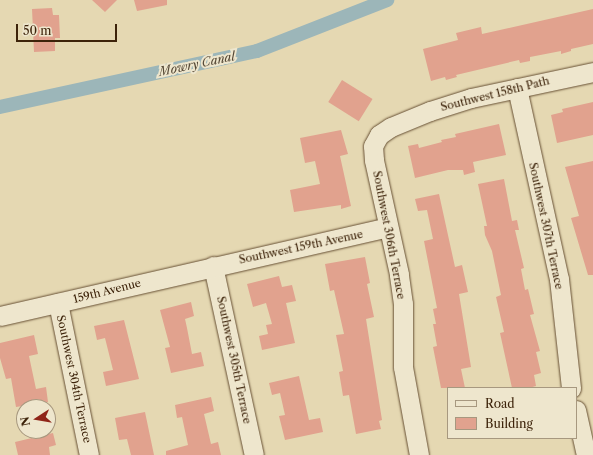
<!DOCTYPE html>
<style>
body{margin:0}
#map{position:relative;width:593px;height:455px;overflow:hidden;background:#e5d8b2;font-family:"Libre Caslon Text",serif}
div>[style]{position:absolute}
.canal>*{height:14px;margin:-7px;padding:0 7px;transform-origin:7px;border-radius:7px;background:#9cb6b9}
.building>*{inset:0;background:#e1a28e;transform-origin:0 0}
.roads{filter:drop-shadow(0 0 1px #675034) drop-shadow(0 0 1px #675034)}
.minor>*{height:19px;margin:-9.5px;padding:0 9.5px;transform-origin:9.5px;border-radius:9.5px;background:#eee6cd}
span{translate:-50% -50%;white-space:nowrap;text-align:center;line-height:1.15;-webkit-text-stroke:4px #eee6cd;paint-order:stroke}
.street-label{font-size:11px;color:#3d230a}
.water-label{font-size:12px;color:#554836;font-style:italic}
.legend{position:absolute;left:447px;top:387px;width:130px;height:52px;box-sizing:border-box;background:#eee6cd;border:1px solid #a7987f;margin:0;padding:5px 7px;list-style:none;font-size:12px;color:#3d230a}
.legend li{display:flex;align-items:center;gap:8px;height:20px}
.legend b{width:20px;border:1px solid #a7987f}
.north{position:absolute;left:16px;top:399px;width:40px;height:40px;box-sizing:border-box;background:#eee6cd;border:1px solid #a7987f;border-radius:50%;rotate:258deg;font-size:11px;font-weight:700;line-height:16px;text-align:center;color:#3d230a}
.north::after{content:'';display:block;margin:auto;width:14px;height:18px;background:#8f2418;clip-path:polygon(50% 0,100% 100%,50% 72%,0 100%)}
.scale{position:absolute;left:16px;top:24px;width:101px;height:18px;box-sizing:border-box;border:2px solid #3d230a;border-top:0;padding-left:5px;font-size:12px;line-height:14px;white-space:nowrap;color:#3d230a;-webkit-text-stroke:3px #eee6cd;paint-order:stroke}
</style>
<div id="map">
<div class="canal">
<i style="left:0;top:107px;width:263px;rotate:-12.3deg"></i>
<i style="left:257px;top:51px;width:140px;rotate:-21.4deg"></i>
</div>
<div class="building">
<i style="clip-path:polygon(92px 0,117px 0,105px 12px)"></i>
<i style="clip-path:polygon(134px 0,167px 0,167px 5px,137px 11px)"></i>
<i style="clip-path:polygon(52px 8px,53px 15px,59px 15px,60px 38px,55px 38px,55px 51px,34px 52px,32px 9px)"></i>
<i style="clip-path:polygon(593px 9px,593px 44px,571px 49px,571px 51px,561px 54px,561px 51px,530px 57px,530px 61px,520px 63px,519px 60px,456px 75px,457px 77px,446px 80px,445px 77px,431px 81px,423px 49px,458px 40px,456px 33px,481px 27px,482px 34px)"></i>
<i style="left:342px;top:80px;width:36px;height:26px;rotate:32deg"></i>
<i style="clip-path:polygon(593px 102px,593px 135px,557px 143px,551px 115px,563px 112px,562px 109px)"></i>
<i style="clip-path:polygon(499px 124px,506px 155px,473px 162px,475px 172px,464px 175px,463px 170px,448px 170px,415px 178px,408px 146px,418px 144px,419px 148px,442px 142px,441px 140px,456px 137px,455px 134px)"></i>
<i style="clip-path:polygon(341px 130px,348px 154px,340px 156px,351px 206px,341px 209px,341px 205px,294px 212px,290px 190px,320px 184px,315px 161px,305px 163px,300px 138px)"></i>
<i style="clip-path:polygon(593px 161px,593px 275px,588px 275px,571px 218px,579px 216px,565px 167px)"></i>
<i style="clip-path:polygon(504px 179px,512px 221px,517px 220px,519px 230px,515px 230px,524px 268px,521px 269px,525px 290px,528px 289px,534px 314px,530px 315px,540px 351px,536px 352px,541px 373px,534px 375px,536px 386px,529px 388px,512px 388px,500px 333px,504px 332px,496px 297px,501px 295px,492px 251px,485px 235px,484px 226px,487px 226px,478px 184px)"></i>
<i style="clip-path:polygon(439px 194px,455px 267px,462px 265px,468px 292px,459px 294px,471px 367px,461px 369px,465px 388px,441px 388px,433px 347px,437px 346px,433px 324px,436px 324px,433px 309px,437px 308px,424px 241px,433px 239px,427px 210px,418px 211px,415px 199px)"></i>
<i style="clip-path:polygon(365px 257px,370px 283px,367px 284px,374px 317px,366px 319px,382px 420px,379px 421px,381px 429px,356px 434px,349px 395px,343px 396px,339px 372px,343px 371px,336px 335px,344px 334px,334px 290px,330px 291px,325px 264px)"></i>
<i style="clip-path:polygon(279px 276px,282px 287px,292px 285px,296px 301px,286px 303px,295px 343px,262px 350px,259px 336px,268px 334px,266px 325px,272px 324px,266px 303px,253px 307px,247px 284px)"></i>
<i style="clip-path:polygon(191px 302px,194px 316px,185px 319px,187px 328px,192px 354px,201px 352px,204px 366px,171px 373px,165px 348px,170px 347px,160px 310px)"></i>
<i style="clip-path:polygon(124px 320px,139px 379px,106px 386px,103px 372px,113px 370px,105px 338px,97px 340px,94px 326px)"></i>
<i style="clip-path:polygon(34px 335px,38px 354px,29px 356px,36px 389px,46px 387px,48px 402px,16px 407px,11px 378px,6px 379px,0 358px,0 343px)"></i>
<i style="clip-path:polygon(299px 376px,309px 420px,320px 418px,323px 432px,285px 440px,279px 416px,285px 415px,280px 393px,272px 395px,269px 383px)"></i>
<i style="clip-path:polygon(211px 397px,214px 411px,204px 414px,211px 444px,218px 442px,221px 455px,166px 455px,166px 451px,188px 445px,182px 417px,177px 418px,175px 405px)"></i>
<i style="clip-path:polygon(145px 412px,154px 455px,131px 455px,127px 439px,119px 440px,115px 418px)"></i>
<i style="clip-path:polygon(53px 433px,56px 445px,49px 447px,50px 455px,18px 455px,15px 442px)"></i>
</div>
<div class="roads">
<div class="minor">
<i style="left:517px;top:88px;width:196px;rotate:77.6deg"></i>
<i style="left:559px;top:279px;width:110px;rotate:83.7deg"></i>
<i style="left:213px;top:266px;width:193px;rotate:77.8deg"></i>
<i style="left:58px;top:303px;width:155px;rotate:78.5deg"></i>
<i style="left:0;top:316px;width:398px;rotate:-12.9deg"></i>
<i style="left:576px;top:410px;width:46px;rotate:77.5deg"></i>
<i style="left:419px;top:455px;width:89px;rotate:-100.3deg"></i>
<i style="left:403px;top:367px;width:63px;rotate:-90deg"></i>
<i style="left:403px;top:304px;width:30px;rotate:-98deg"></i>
<i style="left:399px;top:274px;width:117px;rotate:-102.4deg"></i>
<i style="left:374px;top:160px;width:14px;rotate:-94deg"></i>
<i style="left:373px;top:146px;width:13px;rotate:-61deg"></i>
<i style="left:379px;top:135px;width:14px;rotate:-34deg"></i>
<i style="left:391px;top:127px;width:42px;rotate:-22.3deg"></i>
<i style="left:430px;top:111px;width:43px;rotate:-17.6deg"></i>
<i style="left:471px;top:98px;width:125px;rotate:-12deg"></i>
</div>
</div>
<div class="street-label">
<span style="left:495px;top:94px;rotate:-14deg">Southwest 158th Path</span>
<span style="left:546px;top:226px;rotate:78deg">Southwest 307th Terrace</span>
<span style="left:389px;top:235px;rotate:79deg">Southwest 306th Terrace</span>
<span style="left:301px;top:247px;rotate:-12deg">Southwest 159th Avenue</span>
<span style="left:107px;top:291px;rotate:-14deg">159th Avenue</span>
<span style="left:234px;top:360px;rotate:78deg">Southwest 305th Terrace</span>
<span style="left:74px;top:379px;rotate:78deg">Southwest 304th Terrace</span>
</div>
<div class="water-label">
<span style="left:197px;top:64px;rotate:-12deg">Mowry Canal</span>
</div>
<ul class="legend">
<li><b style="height:5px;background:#eee6cd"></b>Road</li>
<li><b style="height:11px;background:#e1a28e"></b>Building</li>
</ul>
<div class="north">N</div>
<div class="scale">50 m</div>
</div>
